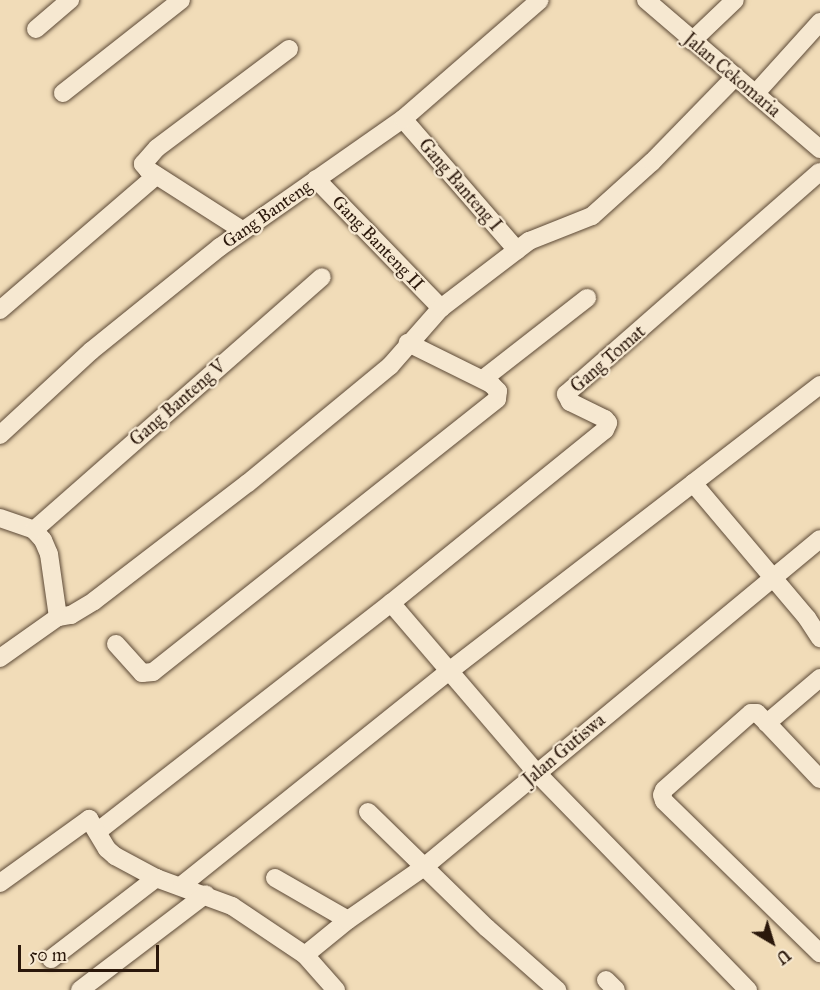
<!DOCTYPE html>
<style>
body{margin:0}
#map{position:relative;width:820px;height:990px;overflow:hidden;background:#f1dcb8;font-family:"IM FELL Great Primer",serif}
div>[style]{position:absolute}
.roads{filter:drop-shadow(0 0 2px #5c4936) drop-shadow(0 0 2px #5c4936)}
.minor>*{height:18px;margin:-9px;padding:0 9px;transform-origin:9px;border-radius:9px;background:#f6e8d1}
span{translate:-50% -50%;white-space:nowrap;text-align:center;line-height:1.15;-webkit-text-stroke:4.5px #f6e8d1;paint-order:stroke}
.street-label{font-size:18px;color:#2b180b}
.north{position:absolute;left:742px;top:912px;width:60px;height:60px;-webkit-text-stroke:4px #f6e8d1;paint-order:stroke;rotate:142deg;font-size:16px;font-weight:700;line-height:24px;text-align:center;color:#2b180b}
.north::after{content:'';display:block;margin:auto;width:21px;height:27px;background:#2b180b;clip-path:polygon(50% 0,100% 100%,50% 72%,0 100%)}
.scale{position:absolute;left:18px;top:945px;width:141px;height:27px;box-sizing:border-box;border:3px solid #2b180b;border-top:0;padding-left:8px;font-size:18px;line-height:21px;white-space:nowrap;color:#2b180b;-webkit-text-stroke:4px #f6e8d1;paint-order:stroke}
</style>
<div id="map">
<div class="roads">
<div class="minor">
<i style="left:646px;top:0;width:229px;rotate:40.6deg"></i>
<i style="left:36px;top:29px;width:45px;rotate:-40.5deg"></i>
<i style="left:692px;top:41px;width:59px;rotate:-43.6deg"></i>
<i style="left:63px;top:93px;width:150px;rotate:-38.2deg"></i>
<i style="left:755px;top:94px;width:97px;rotate:-47.9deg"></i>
<i style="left:403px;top:119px;width:174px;rotate:49deg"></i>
<i style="left:316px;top:179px;width:180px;rotate:45.9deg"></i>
<i style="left:242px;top:230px;width:112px;rotate:-147.4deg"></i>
<i style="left:148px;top:170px;width:8px;rotate:-130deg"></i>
<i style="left:143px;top:164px;width:21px;rotate:-49deg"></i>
<i style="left:157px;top:148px;width:165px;rotate:-36.9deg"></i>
<i style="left:0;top:310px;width:206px;rotate:-40.7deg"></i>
<i style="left:483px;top:379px;width:132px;rotate:-37.9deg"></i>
<i style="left:820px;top:385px;width:160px;rotate:142.3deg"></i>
<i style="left:693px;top:483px;width:177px;rotate:49.8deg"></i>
<i style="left:807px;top:618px;width:24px;rotate:57deg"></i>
<i style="left:0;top:435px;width:124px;rotate:-42.7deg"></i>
<i style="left:91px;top:351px;width:166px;rotate:-38.9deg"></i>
<i style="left:220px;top:247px;width:223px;rotate:-35deg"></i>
<i style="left:403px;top:119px;width:181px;rotate:-41deg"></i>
<i style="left:0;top:518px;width:36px;rotate:19deg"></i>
<i style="left:34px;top:530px;width:13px;rotate:48deg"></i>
<i style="left:43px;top:540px;width:15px;rotate:67deg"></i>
<i style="left:49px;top:554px;width:64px;rotate:81.9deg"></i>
<i style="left:34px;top:530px;width:383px;rotate:-41.3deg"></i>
<i style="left:391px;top:603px;width:223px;rotate:49.4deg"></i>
<i style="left:536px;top:772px;width:304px;rotate:45.8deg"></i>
<i style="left:116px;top:644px;width:39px;rotate:48deg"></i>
<i style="left:142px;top:673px;width:11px;rotate:-5deg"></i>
<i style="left:153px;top:672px;width:439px;rotate:-38.4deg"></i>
<i style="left:497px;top:399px;width:8px;rotate:-83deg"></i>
<i style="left:498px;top:391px;width:10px;rotate:-135deg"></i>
<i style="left:491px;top:384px;width:93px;rotate:-153.7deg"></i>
<i style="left:0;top:658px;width:71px;rotate:-35.3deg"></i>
<i style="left:58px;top:617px;width:13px;rotate:-9deg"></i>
<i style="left:71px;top:615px;width:27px;rotate:-31deg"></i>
<i style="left:94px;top:601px;width:194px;rotate:-37.5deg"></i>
<i style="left:248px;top:483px;width:184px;rotate:-39.5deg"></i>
<i style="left:390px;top:366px;width:77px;rotate:-48.7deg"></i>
<i style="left:441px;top:308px;width:111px;rotate:-37.3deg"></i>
<i style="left:529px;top:241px;width:68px;rotate:-21.6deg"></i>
<i style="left:592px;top:216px;width:81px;rotate:-42deg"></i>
<i style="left:652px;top:162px;width:119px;rotate:-45.7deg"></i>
<i style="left:820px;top:678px;width:70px;rotate:139.7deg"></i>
<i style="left:767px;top:723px;width:14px;rotate:-135deg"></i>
<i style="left:757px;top:713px;width:6px;rotate:180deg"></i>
<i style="left:751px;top:713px;width:116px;rotate:138.5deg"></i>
<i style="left:664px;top:790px;width:5px;rotate:112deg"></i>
<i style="left:662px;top:795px;width:6px;rotate:72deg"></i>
<i style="left:664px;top:801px;width:218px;rotate:44.3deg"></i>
<i style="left:767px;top:723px;width:77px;rotate:46.6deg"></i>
<i style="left:368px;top:812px;width:166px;rotate:44.3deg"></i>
<i style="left:487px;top:928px;width:94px;rotate:41.5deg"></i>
<i style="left:98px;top:831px;width:371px;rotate:-37.9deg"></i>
<i style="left:391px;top:603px;width:275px;rotate:-39deg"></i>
<i style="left:605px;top:430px;width:8px;rotate:-67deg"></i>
<i style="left:608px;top:423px;width:5px;rotate:-127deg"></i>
<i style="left:605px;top:419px;width:39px;rotate:-154deg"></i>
<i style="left:570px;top:402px;width:9px;rotate:-117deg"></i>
<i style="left:566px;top:394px;width:337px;rotate:-41.2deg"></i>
<i style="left:275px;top:878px;width:84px;rotate:29.9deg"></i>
<i style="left:0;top:883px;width:110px;rotate:-35.7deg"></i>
<i style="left:89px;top:819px;width:35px;rotate:59deg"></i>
<i style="left:107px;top:849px;width:11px;rotate:41deg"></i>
<i style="left:115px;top:856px;width:47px;rotate:28.2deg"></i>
<i style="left:156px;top:878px;width:81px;rotate:20.2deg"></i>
<i style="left:232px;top:906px;width:88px;rotate:33.9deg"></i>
<i style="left:305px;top:955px;width:47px;rotate:48.5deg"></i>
<i style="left:182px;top:885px;width:341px;rotate:-38.7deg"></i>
<i style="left:448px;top:672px;width:309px;rotate:-37.6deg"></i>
<i style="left:305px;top:955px;width:55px;rotate:-39.1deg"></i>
<i style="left:348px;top:920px;width:93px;rotate:-34.9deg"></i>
<i style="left:424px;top:867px;width:514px;rotate:-39.63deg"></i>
<i style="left:51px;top:959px;width:133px;rotate:-37.6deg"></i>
<i style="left:606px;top:980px;width:14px;rotate:45deg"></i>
<i style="left:80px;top:990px;width:158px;rotate:-37.3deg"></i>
</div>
</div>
<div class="street-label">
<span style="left:732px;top:75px;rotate:40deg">Jalan Cekomaria</span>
<span style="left:460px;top:185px;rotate:49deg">Gang Banteng I</span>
<span style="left:267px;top:214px;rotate:-35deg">Gang Banteng</span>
<span style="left:378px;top:243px;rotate:46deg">Gang Banteng II</span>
<span style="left:608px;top:359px;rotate:-41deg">Gang Tomat</span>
<span style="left:178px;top:403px;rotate:-41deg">Gang Banteng V</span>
<span style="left:564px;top:750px;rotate:-40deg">Jalan Gutiswa</span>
</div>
<div class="north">U</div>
<div class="scale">50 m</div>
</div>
